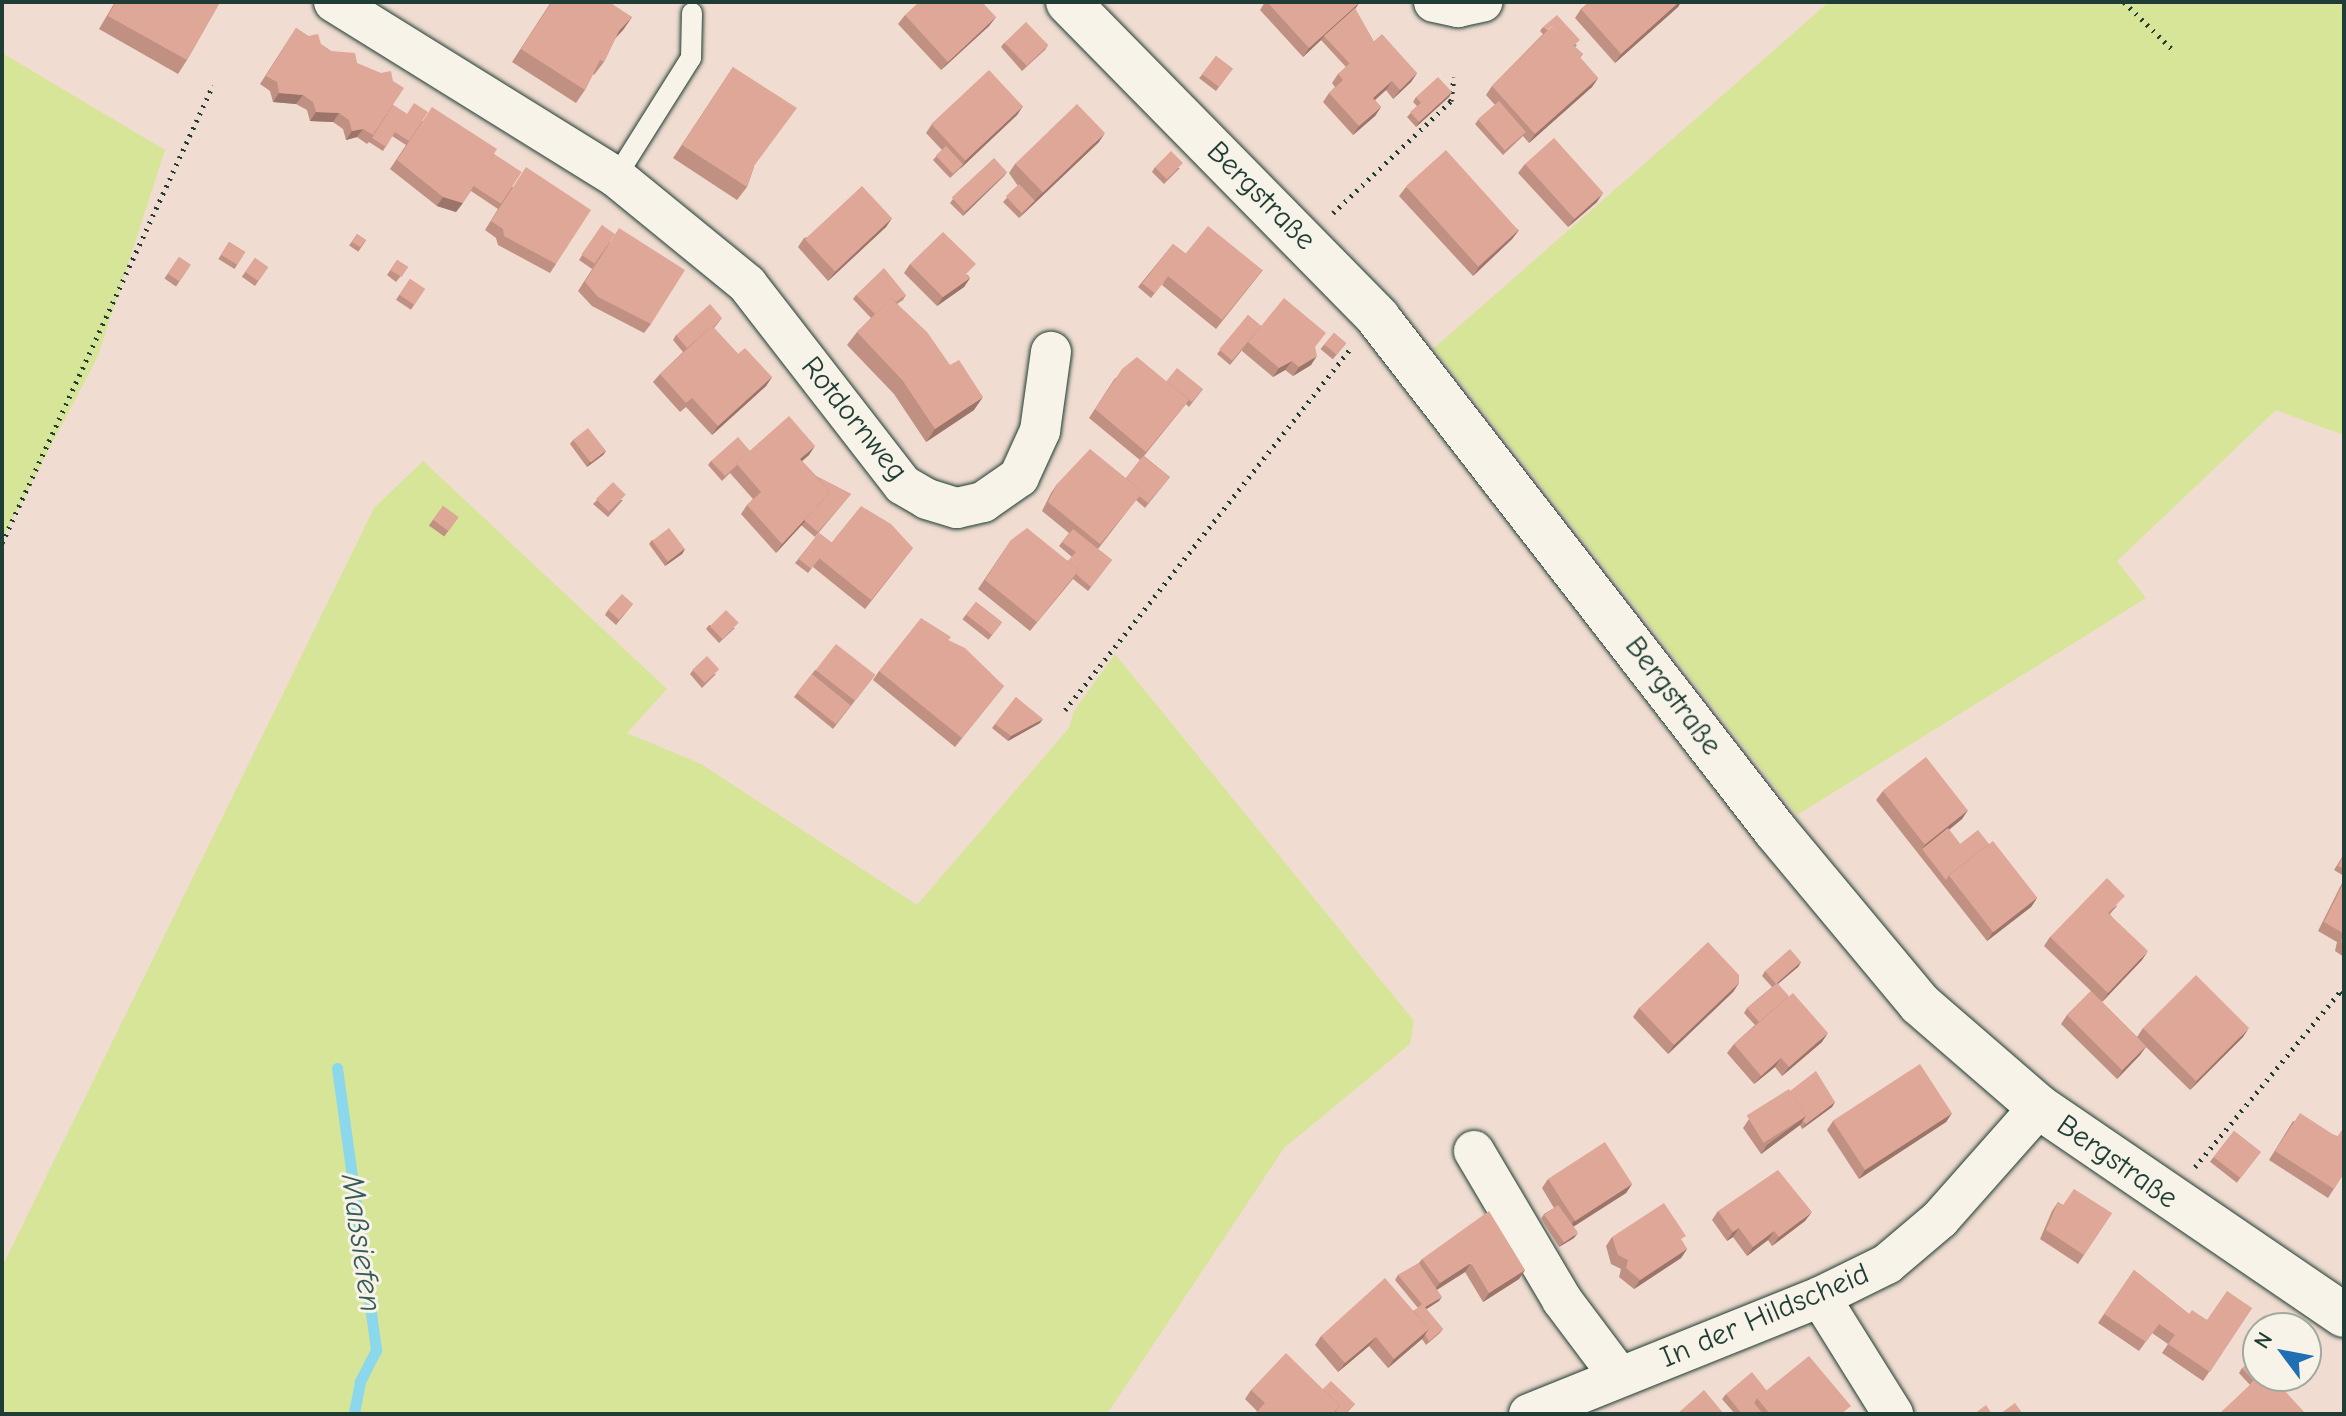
<!DOCTYPE html>
<meta charset="utf-8">
<style>
body{margin:0}
#map{position:relative;width:2346px;height:1416px;overflow:hidden;background:#f0dcd0;font-family:"Comic Neue",sans-serif}
div>[style]{position:absolute}
.green>*{inset:0;background:#d6e598}
.stream>*{height:11px;margin:-5.5px;padding:0 5.5px;transform-origin:5.5px;border-radius:5.5px;background:#8bd7eb}
.path>*{height:5px;margin-top:-2.5px;transform-origin:0;background:repeating-linear-gradient(90deg,#1f3d34 0 2px,transparent 0 8px)}
.roads{filter:drop-shadow(0 0 2px #1f3d34) drop-shadow(0 0 2px #1f3d34)}
.service>*{height:20px;margin:-10px;padding:0 10px;transform-origin:10px;border-radius:10px;background:#f7f3e8}
.minor>*{height:40px;margin:-20px;padding:0 20px;transform-origin:20px;border-radius:20px;background:#f7f3e8}
.tertiary>*{height:44px;margin:-22px;padding:0 22px;transform-origin:22px;border-radius:22px;background:#f7f3e8}
.wall>*{inset:0;background:#c09083;transform-origin:0 0}
.shaded-wall>*{inset:0;background:#9c756a}
.building>*{inset:0;background:#dfa798;transform-origin:0 0}
span{translate:-50% -50%;white-space:nowrap;text-align:center;line-height:1.15;-webkit-text-stroke:6px #f7f3e8;paint-order:stroke}
.street-label{font-size:30px;color:#1f3d34}
.water-label{font-size:32px;color:#355c59;font-style:italic}
.frame{position:absolute;inset:0;border:4px solid #1f3d34;pointer-events:none}
.north{position:absolute;left:2242px;top:1312px;width:80px;height:80px;box-sizing:border-box;background:#f7f3e8;border:2px solid #a1aaa0;border-radius:50%;rotate:302deg;font-size:22px;font-weight:700;line-height:32px;text-align:center;color:#1f3d34}
.north::after{content:'';display:block;margin:auto;width:28px;height:36px;background:#1f6fb2;clip-path:polygon(50% 0,100% 100%,50% 72%,0 100%)}
</style>
<div id="map">
<div class="green">
<i style="clip-path:polygon(1829px 2px,2344px 2px,2344px 435px,2276px 410px,2117px 561px,2146px 598px,1797px 815px,1434px 348px)"></i>
<i style="clip-path:polygon(2px 53px,165px 150px,98px 356px,2px 539px)"></i>
<i style="clip-path:polygon(423px 461px,667px 689px,627px 733px,701px 764px,917px 905px,1069px 728px,1074px 711px,1115px 654px,1414px 1021px,1410px 1044px,1284px 1148px,1107px 1414px,2px 1414px,2px 1267px,374px 508px)"></i>
</div>
<div class="stream">
<i style="left:337px;top:1068px;width:285px;rotate:82.1deg"></i>
<i style="left:376px;top:1350px;width:36px;rotate:117deg"></i>
<i style="left:360px;top:1382px;width:33px;rotate:101deg"></i>
</div>
<div class="path">
<i style="left:2124px;top:2px;width:70px;rotate:44.4deg"></i>
<i style="left:1333px;top:213px;width:163px;rotate:-43.5deg"></i>
<i style="left:1451px;top:101px;width:24px;rotate:-83deg"></i>
<i style="left:2px;top:543px;width:504px;rotate:-65.26deg"></i>
<i style="left:1065px;top:710px;width:461px;rotate:-51.7deg"></i>
<i style="left:2195px;top:1167px;width:227px;rotate:-50.4deg"></i>
<i style="left:2340px;top:992px;width:6px;rotate:51deg"></i>
</div>
<div class="roads">
<div class="service">
<i style="left:616px;top:177px;width:141px;rotate:-57.8deg"></i>
<i style="left:691px;top:58px;width:45px;rotate:-88.7deg"></i>
</div>
<div class="minor">
<i style="left:334px;top:2px;width:332px;rotate:31.8deg"></i>
<i style="left:616px;top:177px;width:169px;rotate:39.2deg"></i>
<i style="left:747px;top:284px;width:254px;rotate:52.2deg"></i>
<i style="left:903px;top:485px;width:28px;rotate:30deg"></i>
<i style="left:927px;top:499px;width:31px;rotate:17deg"></i>
<i style="left:957px;top:508px;width:27px;rotate:-13deg"></i>
<i style="left:983px;top:502px;width:44px;rotate:-34.8deg"></i>
<i style="left:1019px;top:477px;width:51px;rotate:-65.5deg"></i>
<i style="left:1040px;top:431px;width:80px;rotate:-82.1deg"></i>
<i style="left:1434px;top:2px;width:25px;rotate:12deg"></i>
<i style="left:1458px;top:7px;width:25px;rotate:-12deg"></i>
<i style="left:1474px;top:1151px;width:173px;rotate:59.4deg"></i>
<i style="left:1562px;top:1300px;width:95px;rotate:53.1deg"></i>
<i style="left:1820px;top:1297px;width:138px;rotate:58deg"></i>
<i style="left:1529px;top:1414px;width:314px;rotate:-21.9deg"></i>
<i style="left:1820px;top:1297px;width:75px;rotate:-26.2deg"></i>
<i style="left:1887px;top:1264px;width:70px;rotate:-40.3deg"></i>
<i style="left:1940px;top:1219px;width:149px;rotate:-48.5deg"></i>
</div>
<div class="tertiary">
<i style="left:1068px;top:2px;width:443px;rotate:45.5deg"></i>
<i style="left:1378px;top:318px;width:648px;rotate:52.21deg"></i>
<i style="left:1775px;top:830px;width:226px;rotate:50.2deg"></i>
<i style="left:1920px;top:1004px;width:157px;rotate:40.9deg"></i>
<i style="left:2039px;top:1107px;width:369px;rotate:34.3deg"></i>
</div>
</div>
<div class="wall">
<i style="clip-path:polygon(115px 2px,220px 2px,187px 60px,178px 74px,99px 29px)"></i>
<i style="clip-path:polygon(551px 2px,632px 17px,623px 30px,615px 39px,604px 62px,594px 75px,593px 74px,585px 90px,576px 103px,512px 62px)"></i>
<i style="clip-path:polygon(1265px 2px,1358px 2px,1359px 3px,1355px 9px,1374px 42px,1417px 73px,1411px 82px,1393px 99px,1386px 90px,1375px 100px,1381px 107px,1375px 116px,1353px 135px,1323px 102px,1329px 93px,1335px 87px,1332px 83px,1338px 74px,1346px 67px,1321px 40px,1303px 57px,1260px 10px)"></i>
<i style="clip-path:polygon(1589px 2px,1681px 2px,1678px 7px,1615px 63px,1575px 18px,1581px 9px)"></i>
<i style="clip-path:polygon(905px 15px,996px 17px,989px 26px,941px 70px,898px 24px)"></i>
<i style="clip-path:polygon(1543px 27px,1577px 45px,1575px 47px,1583px 54px,1580px 58px,1598px 78px,1592px 87px,1529px 143px,1523px 136px,1503px 155px,1475px 124px,1478px 120px,1495px 105px,1486px 95px,1492px 86px,1543px 34px,1540px 31px)"></i>
<i style="clip-path:polygon(296px 28px,331px 51px,357px 63px,393px 105px,407px 114px,494px 154px,556px 264px,550px 273px,498px 245px,496px 238px,485px 230px,498px 209px,471px 191px,456px 212px,437px 206px,390px 169px,406px 145px,392px 136px,383px 151px,369px 142px,367px 144px,357px 137px,346px 140px,343px 129px,333px 122px,310px 121px,307px 110px,296px 104px,273px 102px,270px 91px,260px 84px)"></i>
<i style="clip-path:polygon(1004px 43px,1048px 45px,1045px 50px,1022px 71px,1001px 47px)"></i>
<i style="left:1216px;top:56px;width:21px;height:28px;rotate:37deg"></i>
<i style="clip-path:polygon(733px 67px,754px 167px,747px 187px,737px 200px,673px 158px)"></i>
<i style="clip-path:polygon(1452px 92px,1449px 97px,1416px 127px,1407px 117px,1417px 106px,1413px 102px,1416px 97px)"></i>
<i style="clip-path:polygon(1023px 106px,1017px 115px,950px 178px,933px 160px,942px 150px,926px 133px,932px 124px)"></i>
<i style="clip-path:polygon(1099px 142px,1019px 218px,1003px 202px,1018px 186px,1009px 173px,1015px 164px)"></i>
<i style="clip-path:polygon(1525px 164px,1597px 202px,1568px 227px,1518px 173px)"></i>
<i style="clip-path:polygon(1155px 167px,1180px 168px,1164px 184px,1152px 172px)"></i>
<i style="clip-path:polygon(1007px 172px,963px 216px,950px 203px,953px 199px)"></i>
<i style="clip-path:polygon(1406px 187px,1519px 230px,1512px 239px,1473px 276px,1399px 196px)"></i>
<i style="clip-path:polygon(892px 218px,886px 227px,828px 281px,798px 247px,804px 238px)"></i>
<i style="clip-path:polygon(602px 225px,651px 324px,644px 333px,592px 306px,578px 291px,600px 257px,592px 269px,579px 260px)"></i>
<i style="left:357px;top:234px;width:11px;height:14px;rotate:34deg"></i>
<i style="left:229px;top:242px;width:19px;height:20px;rotate:32deg"></i>
<i style="clip-path:polygon(1173px 244px,1186px 254px,1263px 270px,1216px 329px,1162px 285px,1165px 280px,1151px 298px,1138px 287px)"></i>
<i style="left:179px;top:257px;width:14px;height:26px;rotate:34deg"></i>
<i style="left:255px;top:258px;width:16px;height:23px;rotate:35deg"></i>
<i style="clip-path:polygon(397px 260px,408px 267px,396px 282px,387px 275px)"></i>
<i style="clip-path:polygon(910px 264px,968px 275px,970px 278px,964px 287px,937px 306px,904px 273px)"></i>
<i style="left:410px;top:279px;width:18px;height:25px;rotate:34deg"></i>
<i style="clip-path:polygon(856px 295px,906px 295px,903px 300px,897px 304px,974px 410px,926px 442px,894px 394px,847px 345px,857px 332px,871px 318px,853px 299px)"></i>
<i style="clip-path:polygon(1248px 315px,1261px 326px,1315px 348px,1311px 365px,1293px 376px,1285px 370px,1273px 377px,1242px 351px,1243px 349px,1230px 365px,1217px 354px)"></i>
<i style="clip-path:polygon(722px 318px,714px 328px,738px 354px,772px 377px,766px 386px,712px 435px,686px 407px,680px 412px,653px 382px,660px 374px,683px 352px,673px 340px,676px 335px)"></i>
<i style="left:1334px;top:333px;width:16px;height:21px;rotate:40deg"></i>
<i style="clip-path:polygon(1115px 378px,1166px 381px,1203px 389px,1189px 407px,1186px 404px,1144px 456px,1170px 477px,1145px 508px,1136px 500px,1098px 549px,1112px 560px,1088px 591px,1073px 579px,1030px 631px,978px 589px,1011px 540px,1068px 561px,1072px 557px,1059px 546px,1069px 533px,1042px 511px,1051px 493px,1057px 484px,1126px 478px,1140px 460px,1089px 418px)"></i>
<i style="clip-path:polygon(573px 440px,606px 451px,603px 455px,587px 467px,570px 444px)"></i>
<i style="clip-path:polygon(750px 451px,809px 455px,802px 461px,816px 476px,851px 494px,815px 537px,801px 525px,776px 553px,741px 514px,747px 505px,753px 499px,730px 473px,722px 481px,708px 465px,711px 461px)"></i>
<i style="clip-path:polygon(597px 500px,623px 500px,608px 517px,593px 504px)"></i>
<i style="left:443px;top:506px;width:19px;height:24px;rotate:36deg"></i>
<i style="clip-path:polygon(819px 533px,832px 543px,913px 548px,865px 609px,813px 567px,814px 565px,808px 573px,795px 563px)"></i>
<i style="clip-path:polygon(652px 540px,685px 549px,682px 554px,665px 566px,649px 544px)"></i>
<i style="left:976px;top:602px;width:33px;height:22px;rotate:38deg"></i>
<i style="clip-path:polygon(633px 604px,616px 625px,605px 615px,608px 610px)"></i>
<i style="clip-path:polygon(709px 625px,735px 628px,719px 643px,706px 629px)"></i>
<i style="clip-path:polygon(948px 640px,1004px 686px,955px 747px,873px 680px,879px 671px)"></i>
<i style="clip-path:polygon(693px 670px,716px 674px,702px 688px,690px 674px)"></i>
<i style="clip-path:polygon(815px 670px,875px 675px,833px 729px,794px 697px)"></i>
<i style="clip-path:polygon(1016px 697px,1040px 723px,1008px 741px,992px 728px)"></i>
<i style="clip-path:polygon(1883px 791px,1968px 810px,1962px 819px,1949px 830px,1960px 844px,1989px 844px,2037px 898px,2031px 907px,1987px 941px,1876px 800px)"></i>
<i style="clip-path:polygon(2344px 854px,2344px 876px,2334px 870px)"></i>
<i style="clip-path:polygon(2344px 879px,2344px 957px,2335px 951px,2337px 942px,2318px 931px)"></i>
<i style="clip-path:polygon(2118px 905px,2110px 914px,2142px 960px,2102px 1002px,2137px 1037px,2143px 1028px,2243px 1037px,2190px 1090px,2146px 1047px,2140px 1055px,2117px 1079px,2061px 1024px,2067px 1015px,2091px 991px,2044px 946px,2050px 937px)"></i>
<i style="clip-path:polygon(1801px 962px,1798px 967px,1778px 984px,1822px 1042px,1782px 1076px,1775px 1067px,1754px 1084px,1727px 1053px,1734px 1044px,1755px 1025px,1744px 1013px,1747px 1008px,1772px 987px,1762px 976px,1765px 971px)"></i>
<i style="clip-path:polygon(1739px 983px,1733px 992px,1668px 1054px,1633px 1017px,1639px 1008px)"></i>
<i style="clip-path:polygon(1790px 1091px,1835px 1102px,1832px 1107px,1802px 1129px,1800px 1125px,1761px 1154px,1743px 1128px,1749px 1119px)"></i>
<i style="clip-path:polygon(1952px 1113px,1946px 1122px,1859px 1179px,1827px 1130px,1833px 1121px)"></i>
<i style="clip-path:polygon(2293px 1121px,2337px 1136px,2344px 1173px,2328px 1198px,2269px 1160px)"></i>
<i style="left:2234px;top:1131px;width:34px;height:39px;rotate:38deg"></i>
<i style="clip-path:polygon(1548px 1179px,1632px 1184px,1626px 1193px,1573px 1227px,1574px 1238px,1559px 1247px,1541px 1219px,1544px 1214px,1554px 1208px,1542px 1188px)"></i>
<i style="clip-path:polygon(2058px 1202px,2063px 1205px,2112px 1213px,2078px 1264px,2040px 1239px,2052px 1211px)"></i>
<i style="clip-path:polygon(1718px 1211px,1805px 1221px,1772px 1246px,1768px 1240px,1747px 1256px,1733px 1237px,1727px 1241px,1712px 1220px)"></i>
<i style="clip-path:polygon(1612px 1237px,1682px 1241px,1687px 1249px,1681px 1258px,1634px 1289px,1619px 1277px,1621px 1269px,1611px 1264px,1606px 1246px)"></i>
<i style="clip-path:polygon(1422px 1259px,1525px 1270px,1519px 1279px,1483px 1302px,1465px 1272px,1437px 1290px,1439px 1301px,1426px 1309px,1443px 1329px,1440px 1333px,1426px 1345px,1422px 1339px,1388px 1368px,1369px 1346px,1338px 1372px,1315px 1345px,1321px 1336px,1413px 1311px,1418px 1308px,1395px 1280px,1398px 1275px,1419px 1263px)"></i>
<i style="clip-path:polygon(2134px 1270px,2189px 1314px,2207px 1320px,2252px 1308px,2203px 1381px,2162px 1353px,2168px 1344px,2152px 1333px,2139px 1351px,2098px 1323px)"></i>
<i style="clip-path:polygon(2242px 1368px,2258px 1376px,2250px 1385px,2239px 1373px)"></i>
<i style="clip-path:polygon(1323px 1389px,1355px 1404px,1346px 1414px,1255px 1414px,1257px 1411px,1245px 1399px,1251px 1390px)"></i>
<i style="clip-path:polygon(1767px 1391px,1845px 1414px,1735px 1414px,1722px 1399px,1726px 1394px)"></i>
</div>
<div class="shaded-wall">
<i style="clip-path:polygon(1679px 2px,1681px 2px,1678px 7px,1615px 63px,1621px 54px)"></i>
<i style="clip-path:polygon(1359px 3px,1353px 12px,1324px 36px,1321px 40px,1303px 57px,1309px 48px)"></i>
<i style="clip-path:polygon(632px 17px,623px 30px,609px 44px,619px 31px)"></i>
<i style="clip-path:polygon(996px 17px,989px 26px,941px 70px,948px 62px)"></i>
<i style="clip-path:polygon(1417px 73px,1411px 82px,1393px 99px,1400px 90px)"></i>
<i style="clip-path:polygon(1598px 78px,1592px 87px,1529px 143px,1535px 134px)"></i>
<i style="clip-path:polygon(1392px 81px,1386px 90px,1367px 107px,1373px 98px)"></i>
<i style="clip-path:polygon(1452px 92px,1449px 97px,1416px 127px,1419px 122px)"></i>
<i style="clip-path:polygon(279px 93px,303px 95px,296px 104px,273px 102px)"></i>
<i style="clip-path:polygon(1023px 106px,1017px 115px,960px 169px,966px 160px)"></i>
<i style="clip-path:polygon(1381px 107px,1375px 116px,1353px 135px,1359px 126px)"></i>
<i style="clip-path:polygon(316px 112px,339px 113px,333px 122px,310px 121px)"></i>
<i style="clip-path:polygon(363px 129px,357px 137px,346px 140px,352px 131px)"></i>
<i style="clip-path:polygon(1105px 133px,1099px 142px,1019px 218px,1038px 197px)"></i>
<i style="clip-path:polygon(1007px 172px,1004px 176px,963px 216px,966px 212px)"></i>
<i style="clip-path:polygon(1603px 193px,1597px 202px,1568px 227px,1575px 218px)"></i>
<i style="clip-path:polygon(443px 197px,463px 203px,456px 212px,437px 206px)"></i>
<i style="clip-path:polygon(892px 218px,886px 227px,828px 281px,835px 272px)"></i>
<i style="clip-path:polygon(1519px 230px,1512px 239px,1473px 276px,1479px 267px)"></i>
<i style="clip-path:polygon(970px 278px,964px 287px,937px 306px,943px 297px)"></i>
<i style="clip-path:polygon(1317px 356px,1311px 365px,1293px 376px,1299px 367px)"></i>
<i style="clip-path:polygon(1292px 361px,1285px 370px,1273px 377px,1279px 368px)"></i>
<i style="clip-path:polygon(772px 377px,766px 386px,712px 435px,718px 426px)"></i>
<i style="clip-path:polygon(983px 397px,974px 410px,926px 442px,935px 429px)"></i>
<i style="clip-path:polygon(815px 446px,809px 455px,794px 468px,800px 459px)"></i>
<i style="clip-path:polygon(606px 451px,603px 455px,587px 467px,590px 462px)"></i>
<i style="clip-path:polygon(830px 492px,824px 501px,776px 553px,782px 544px)"></i>
<i style="clip-path:polygon(685px 549px,682px 554px,665px 566px,668px 562px)"></i>
<i style="clip-path:polygon(1043px 719px,1040px 723px,1008px 741px,1011px 736px)"></i>
<i style="clip-path:polygon(1968px 810px,1962px 819px,1923px 850px,1922px 849px,1925px 845px)"></i>
<i style="clip-path:polygon(2037px 898px,2031px 907px,1987px 941px,1993px 932px)"></i>
<i style="clip-path:polygon(2148px 951px,2142px 960px,2102px 1002px,2108px 993px)"></i>
<i style="clip-path:polygon(1801px 962px,1798px 967px,1774px 987px,1777px 983px)"></i>
<i style="clip-path:polygon(1739px 983px,1733px 992px,1668px 1054px,1674px 1045px)"></i>
<i style="clip-path:polygon(2249px 1028px,2243px 1037px,2190px 1090px,2197px 1081px)"></i>
<i style="clip-path:polygon(1828px 1033px,1822px 1042px,1782px 1076px,1789px 1067px)"></i>
<i style="clip-path:polygon(2146px 1046px,2140px 1055px,2117px 1079px,2123px 1070px)"></i>
<i style="clip-path:polygon(1781px 1058px,1775px 1067px,1754px 1084px,1761px 1076px)"></i>
<i style="clip-path:polygon(1835px 1102px,1832px 1107px,1802px 1129px,1806px 1124px)"></i>
<i style="clip-path:polygon(1952px 1113px,1946px 1122px,1859px 1179px,1865px 1170px)"></i>
<i style="clip-path:polygon(1806px 1116px,1800px 1125px,1761px 1154px,1767px 1145px)"></i>
<i style="clip-path:polygon(1632px 1184px,1626px 1193px,1568px 1230px,1574px 1221px)"></i>
<i style="clip-path:polygon(1812px 1212px,1805px 1221px,1772px 1246px,1779px 1237px)"></i>
<i style="clip-path:polygon(1739px 1228px,1733px 1237px,1727px 1241px,1733px 1232px)"></i>
<i style="clip-path:polygon(1774px 1231px,1768px 1240px,1747px 1256px,1753px 1247px)"></i>
<i style="clip-path:polygon(1578px 1233px,1574px 1238px,1559px 1247px,1563px 1243px)"></i>
<i style="clip-path:polygon(1687px 1249px,1681px 1258px,1634px 1289px,1640px 1280px)"></i>
<i style="clip-path:polygon(1471px 1263px,1465px 1272px,1433px 1292px,1440px 1283px)"></i>
<i style="clip-path:polygon(1525px 1270px,1519px 1279px,1483px 1302px,1489px 1293px)"></i>
<i style="clip-path:polygon(1442px 1297px,1439px 1301px,1422px 1312px,1425px 1307px)"></i>
<i style="clip-path:polygon(1429px 1329px,1423px 1338px,1388px 1368px,1394px 1359px)"></i>
<i style="clip-path:polygon(1376px 1337px,1369px 1346px,1338px 1372px,1345px 1363px)"></i>
</div>
<div class="building">
<i style="clip-path:polygon(116px 2px,220px 2px,187px 60px,108px 16px)"></i>
<i style="clip-path:polygon(552px 2px,609px 2px,632px 17px,619px 31px,604px 62px,600px 60px,585px 90px,521px 49px)"></i>
<i style="clip-path:polygon(919px 2px,982px 2px,996px 17px,948px 62px,905px 15px)"></i>
<i style="clip-path:polygon(1267px 2px,1358px 2px,1359px 3px,1309px 48px)"></i>
<i style="clip-path:polygon(1590px 2px,1679px 2px,1621px 54px,1581px 9px)"></i>
<i style="clip-path:polygon(1355px 8px,1374px 42px,1350px 64px,1324px 36px)"></i>
<i style="clip-path:polygon(1557px 15px,1580px 40px,1573px 46px,1552px 26px,1547px 30px,1543px 27px)"></i>
<i style="left:1026px;top:22px;width:32px;height:30px;rotate:46deg"></i>
<i style="clip-path:polygon(1552px 26px,1583px 54px,1580px 57px,1598px 78px,1535px 134px,1492px 86px)"></i>
<i style="clip-path:polygon(296px 28px,308px 36px,318px 34px,321px 44px,331px 51px,355px 53px,357px 63px,381px 73px,391px 71px,393px 81px,404px 88px,373px 135px,363px 129px,352px 131px,349px 120px,339px 113px,316px 112px,313px 102px,303px 95px,279px 93px,277px 82px,266px 76px)"></i>
<i style="clip-path:polygon(1382px 34px,1417px 73px,1400px 90px,1392px 81px,1373px 98px,1381px 107px,1359px 126px,1329px 93px,1343px 80px,1338px 74px)"></i>
<i style="left:1216px;top:56px;width:21px;height:23px;rotate:37deg"></i>
<i style="clip-path:polygon(733px 67px,797px 108px,754px 166px,747px 187px,682px 145px)"></i>
<i style="left:989px;top:70px;width:50px;height:79px;rotate:47deg"></i>
<i style="clip-path:polygon(1438px 77px,1452px 92px,1419px 122px,1410px 112px,1421px 103px,1416px 97px)"></i>
<i style="left:1499px;top:101px;width:41px;height:28px;rotate:49deg"></i>
<i style="clip-path:polygon(414px 103px,428px 112px,409px 141px,395px 132px,386px 147px,372px 138px,393px 105px,407px 114px)"></i>
<i style="left:1077px;top:104px;width:40px;height:86px;rotate:46deg"></i>
<i style="clip-path:polygon(432px 107px,497px 149px,463px 203px,443px 197px,397px 160px)"></i>
<i style="left:1554px;top:138px;width:74px;height:39px;rotate:48deg"></i>
<i style="left:946px;top:146px;width:25px;height:14px;rotate:47deg"></i>
<i style="left:1446px;top:150px;width:108px;height:54px;rotate:48deg"></i>
<i style="left:1171px;top:151px;width:17px;height:23px;rotate:45deg"></i>
<i style="left:494px;top:154px;width:33px;height:38px;rotate:33deg"></i>
<i style="left:994px;top:158px;width:19px;height:58px;rotate:47deg"></i>
<i style="clip-path:polygon(526px 167px,591px 210px,556px 264px,504px 236px,503px 229px,491px 221px)"></i>
<i style="left:1019px;top:184px;width:23px;height:18px;rotate:47deg"></i>
<i style="left:862px;top:186px;width:44px;height:78px;rotate:47deg"></i>
<i style="left:602px;top:225px;width:16px;height:36px;rotate:35deg"></i>
<i style="left:1208px;top:226px;width:70px;height:64px;rotate:39deg"></i>
<i style="clip-path:polygon(619px 228px,685px 270px,651px 324px,598px 297px,585px 282px)"></i>
<i style="clip-path:polygon(943px 232px,976px 264px,966px 274px,970px 278px,943px 297px,910px 264px)"></i>
<i style="clip-path:polygon(357px 234px,366px 240px,360px 247px,352px 242px)"></i>
<i style="left:229px;top:242px;width:19px;height:15px;rotate:32deg"></i>
<i style="left:1173px;top:244px;width:16px;height:50px;rotate:38deg"></i>
<i style="left:179px;top:257px;width:14px;height:20px;rotate:34deg"></i>
<i style="left:255px;top:258px;width:16px;height:17px;rotate:35deg"></i>
<i style="left:397px;top:260px;width:13px;height:12px;rotate:32deg"></i>
<i style="clip-path:polygon(884px 268px,906px 295px,896px 302px,891px 298px,875px 314px,856px 295px)"></i>
<i style="left:410px;top:279px;width:18px;height:19px;rotate:34deg"></i>
<i style="clip-path:polygon(891px 298px,927px 332px,950px 365px,959px 360px,983px 397px,935px 429px,903px 381px,857px 332px)"></i>
<i style="clip-path:polygon(1284px 298px,1326px 333px,1315px 347px,1317px 356px,1299px 367px,1292px 361px,1279px 368px,1248px 342px)"></i>
<i style="clip-path:polygon(710px 304px,722px 318px,713px 327px,712px 326px,687px 348px,676px 335px)"></i>
<i style="left:1248px;top:315px;width:17px;height:45px;rotate:40deg"></i>
<i style="clip-path:polygon(712px 326px,738px 354px,745px 348px,772px 377px,718px 426px,692px 398px,686px 403px,660px 374px)"></i>
<i style="left:1334px;top:333px;width:16px;height:15px;rotate:40deg"></i>
<i style="clip-path:polygon(1137px 357px,1189px 400px,1146px 452px,1095px 409px,1122px 369px)"></i>
<i style="left:1177px;top:368px;width:33px;height:17px;rotate:39deg"></i>
<i style="clip-path:polygon(789px 416px,815px 446px,800px 459px,830px 492px,782px 544px,747px 505px,761px 492px,736px 463px)"></i>
<i style="left:588px;top:428px;width:29px;height:19px;rotate:52deg"></i>
<i style="clip-path:polygon(738px 437px,750px 451px,736px 463px,737px 465px,725px 476px,711px 461px)"></i>
<i style="clip-path:polygon(1090px 449px,1143px 492px,1100px 544px,1048px 502px,1057px 484px)"></i>
<i style="clip-path:polygon(1143px 456px,1170px 477px,1148px 503px,1139px 496px,1143px 492px,1126px 478px)"></i>
<i style="clip-path:polygon(816px 476px,851px 494px,818px 532px,804px 520px,830px 492px)"></i>
<i style="left:613px;top:482px;width:18px;height:24px;rotate:45deg"></i>
<i style="left:443px;top:506px;width:19px;height:17px;rotate:36deg"></i>
<i style="clip-path:polygon(861px 506px,891px 524px,913px 548px,871px 600px,819px 558px)"></i>
<i style="left:669px;top:528px;width:26px;height:21px;rotate:53deg"></i>
<i style="clip-path:polygon(1027px 528px,1079px 570px,1037px 622px,985px 580px,1011px 540px)"></i>
<i style="clip-path:polygon(1073px 529px,1112px 560px,1091px 587px,1076px 574px,1079px 570px,1068px 561px,1076px 552px,1062px 542px)"></i>
<i style="left:819px;top:533px;width:16px;height:33px;rotate:38deg"></i>
<i style="left:622px;top:594px;width:15px;height:21px;rotate:42deg"></i>
<i style="left:976px;top:602px;width:33px;height:16px;rotate:38deg"></i>
<i style="left:726px;top:610px;width:18px;height:23px;rotate:45deg"></i>
<i style="clip-path:polygon(921px 618px,951px 637px,948px 640px,965px 648px,1004px 686px,962px 738px,879px 671px)"></i>
<i style="left:836px;top:644px;width:50px;height:33px;rotate:38deg"></i>
<i style="left:707px;top:656px;width:18px;height:20px;rotate:47deg"></i>
<i style="left:812px;top:674px;width:50px;height:24px;rotate:39deg"></i>
<i style="clip-path:polygon(1016px 697px,1043px 719px,1011px 736px,995px 724px)"></i>
<i style="left:1926px;top:757px;width:68px;height:55px;rotate:52deg"></i>
<i style="clip-path:polygon(1948px 828px,1960px 844px,1978px 830px,1989px 844px,1949px 875px,1946px 880px,1922px 849px)"></i>
<i style="left:1993px;top:841px;width:72px;height:56px;rotate:52deg"></i>
<i style="clip-path:polygon(2344px 855px,2344px 869px,2338px 866px)"></i>
<i style="clip-path:polygon(2107px 878px,2125px 896px,2108px 913px,2148px 951px,2108px 993px,2050px 937px)"></i>
<i style="clip-path:polygon(2344px 882px,2344px 944px,2341px 942px,2343px 933px,2324px 922px)"></i>
<i style="clip-path:polygon(1708px 942px,1739px 975px,1739px 983px,1674px 1045px,1639px 1008px)"></i>
<i style="clip-path:polygon(1790px 949px,1801px 962px,1777px 983px,1789px 996px,1759px 1022px,1747px 1008px,1776px 984px,1765px 971px)"></i>
<i style="left:2196px;top:975px;width:75px;height:75px;rotate:45deg"></i>
<i style="left:2091px;top:991px;width:78px;height:34px;rotate:45deg"></i>
<i style="clip-path:polygon(1793px 993px,1828px 1033px,1789px 1067px,1781px 1058px,1761px 1076px,1734px 1044px)"></i>
<i style="left:1920px;top:1064px;width:59px;height:104px;rotate:57deg"></i>
<i style="clip-path:polygon(1816px 1071px,1835px 1102px,1806px 1124px,1803px 1121px,1806px 1116px,1790px 1091px)"></i>
<i style="left:1789px;top:1089px;width:32px;height:50px;rotate:58deg"></i>
<i style="clip-path:polygon(2300px 1113px,2337px 1137px,2344px 1127px,2344px 1173px,2334px 1189px,2275px 1151px)"></i>
<i style="left:2234px;top:1131px;width:34px;height:33px;rotate:38deg"></i>
<i style="left:1605px;top:1142px;width:50px;height:68px;rotate:57deg"></i>
<i style="clip-path:polygon(1778px 1170px,1812px 1212px,1779px 1237px,1774px 1231px,1753px 1247px,1739px 1228px,1733px 1232px,1718px 1211px)"></i>
<i style="clip-path:polygon(2074px 1189px,2112px 1213px,2084px 1255px,2046px 1230px,2058px 1202px,2063px 1205px)"></i>
<i style="clip-path:polygon(1664px 1203px,1686px 1236px,1681px 1239px,1687px 1249px,1640px 1280px,1626px 1268px,1628px 1260px,1618px 1255px,1612px 1237px)"></i>
<i style="left:1558px;top:1205px;width:34px;height:17px;rotate:54deg"></i>
<i style="clip-path:polygon(1489px 1211px,1525px 1270px,1489px 1293px,1471px 1263px,1440px 1283px,1422px 1259px)"></i>
<i style="clip-path:polygon(1419px 1263px,1442px 1297px,1425px 1307px,1443px 1329px,1429px 1341px,1425px 1335px,1429px 1329px,1414px 1311px,1422px 1304px,1398px 1275px)"></i>
<i style="clip-path:polygon(2134px 1270px,2189px 1314px,2192px 1310px,2207px 1320px,2227px 1291px,2252px 1308px,2210px 1372px,2168px 1344px,2175px 1335px,2159px 1324px,2146px 1342px,2104px 1314px)"></i>
<i style="clip-path:polygon(1385px 1278px,1429px 1329px,1394px 1359px,1376px 1337px,1345px 1363px,1321px 1336px)"></i>
<i style="clip-path:polygon(1286px 1353px,1340px 1406px,1332px 1414px,1255px 1414px,1265px 1403px,1251px 1390px)"></i>
<i style="clip-path:polygon(2258px 1355px,2258px 1376px,2271px 1376px,2306px 1414px,2219px 1414px,2254px 1381px,2242px 1368px)"></i>
<i style="clip-path:polygon(1809px 1356px,1851px 1406px,1841px 1414px,1770px 1414px,1757px 1398px)"></i>
<i style="clip-path:polygon(1752px 1372px,1767px 1391px,1757px 1398px,1754px 1403px,1763px 1414px,1742px 1414px,1726px 1394px)"></i>
<i style="clip-path:polygon(1331px 1381px,1355px 1404px,1345px 1414px,1338px 1414px,1336px 1411px,1340px 1406px,1323px 1389px)"></i>
<i style="clip-path:polygon(1704px 1390px,1724px 1414px,1677px 1414px)"></i>
<i style="clip-path:polygon(2015px 1403px,2023px 1414px,2000px 1414px)"></i>
<i style="clip-path:polygon(1986px 1405px,1992px 1414px,1974px 1414px)"></i>
</div>
<div class="street-label">
<span style="left:1261px;top:196px;rotate:45deg">Bergstraße</span>
<span style="left:854px;top:419px;rotate:51deg">Rotdornweg</span>
<span style="left:1673px;top:696px;rotate:53deg">Bergstraße</span>
<span style="left:2117px;top:1162px;rotate:35deg">Bergstraße</span>
<span style="left:1765px;top:1316px;rotate:-23deg">In der Hildscheid</span>
</div>
<div class="water-label">
<span style="left:361px;top:1243px;rotate:82deg">Maßsiefen</span>
</div>
<div class="frame"></div>
<div class="north">N</div>
</div>
